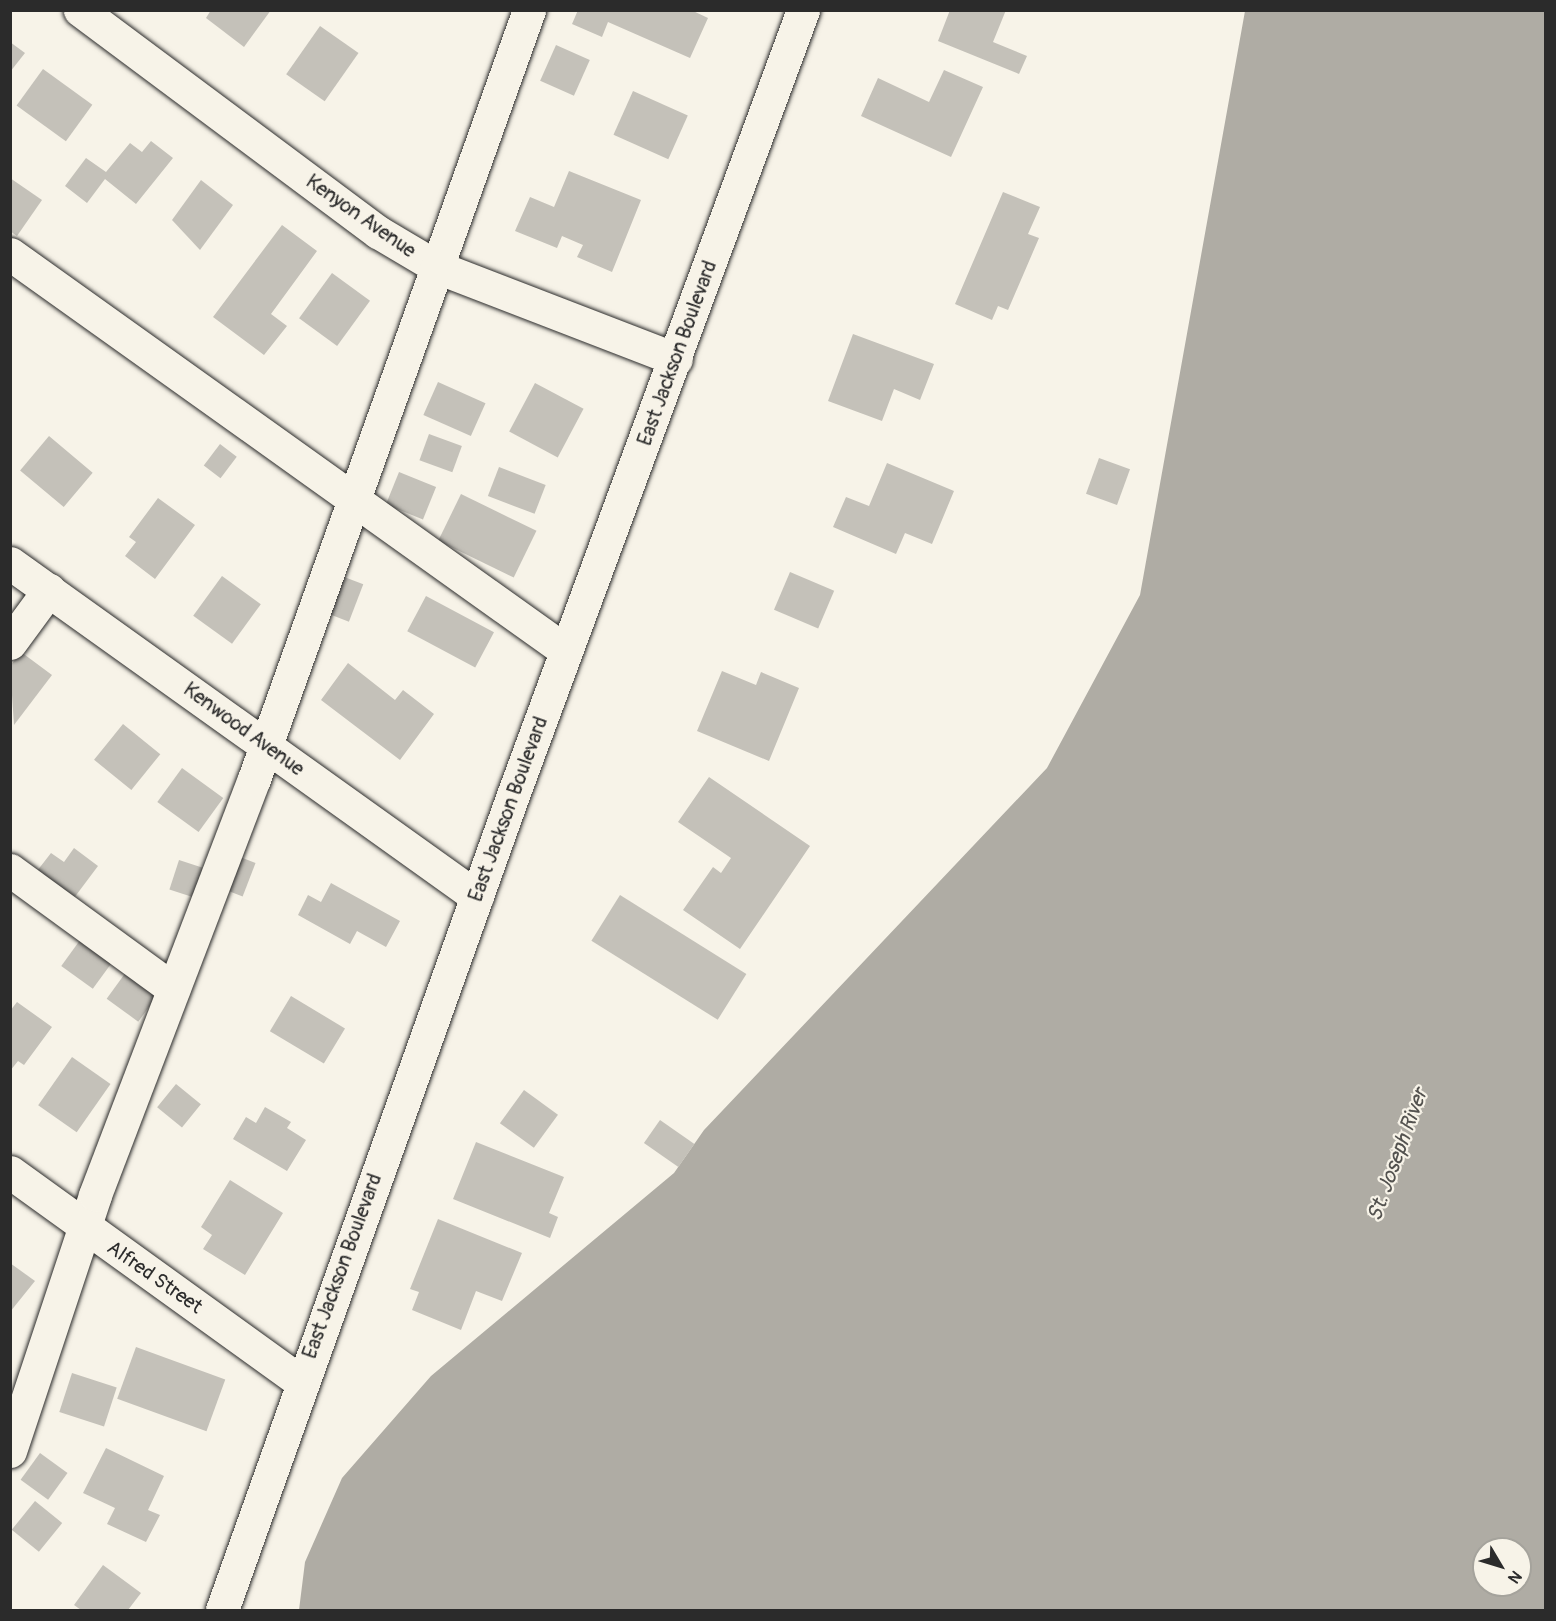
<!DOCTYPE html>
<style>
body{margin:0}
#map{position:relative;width:1556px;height:1621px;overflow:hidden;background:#f7f3e8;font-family:Pangolin,sans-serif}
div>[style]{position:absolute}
.water>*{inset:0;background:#afaca4}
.building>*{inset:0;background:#c4c1b9;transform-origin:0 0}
.roads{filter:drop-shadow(0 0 2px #2b2b2b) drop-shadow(0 0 2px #2b2b2b)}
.minor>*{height:33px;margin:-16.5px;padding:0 16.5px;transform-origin:16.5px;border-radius:16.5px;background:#f7f3e8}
.major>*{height:33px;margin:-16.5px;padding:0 16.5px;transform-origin:16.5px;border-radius:16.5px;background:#f7f3e8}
span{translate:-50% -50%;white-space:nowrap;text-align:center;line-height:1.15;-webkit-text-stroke:4.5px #f7f3e8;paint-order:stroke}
.street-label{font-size:20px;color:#2b2b2b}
.water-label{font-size:21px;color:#53524f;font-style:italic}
.frame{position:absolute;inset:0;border:12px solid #2b2b2b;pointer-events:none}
.north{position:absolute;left:1472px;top:1537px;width:60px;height:60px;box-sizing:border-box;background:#f7f3e8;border:2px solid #a5a39c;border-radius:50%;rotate:128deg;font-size:16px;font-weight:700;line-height:24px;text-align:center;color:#2b2b2b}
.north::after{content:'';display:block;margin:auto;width:21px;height:27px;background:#2b2b2b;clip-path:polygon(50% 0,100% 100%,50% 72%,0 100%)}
</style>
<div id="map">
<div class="water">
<i style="clip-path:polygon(evenodd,1245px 11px,1545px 11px,1545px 1610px,299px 1610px,305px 1562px,342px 1478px,431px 1376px,674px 1173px,704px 1130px,1047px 768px,1140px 595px,1245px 11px,1484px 1549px,1520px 1549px,1520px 1585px,1484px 1585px,1484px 1549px)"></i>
</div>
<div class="building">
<i style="clip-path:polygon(211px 10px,271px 10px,244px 47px,206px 18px)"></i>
<i style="clip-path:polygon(578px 10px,691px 10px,708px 18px,690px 58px,608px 22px,602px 37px,572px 24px)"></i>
<i style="clip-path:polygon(950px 10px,1006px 10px,993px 42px,1027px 56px,1019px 74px,938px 41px)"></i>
<i style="left:320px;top:26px;width:47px;height:59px;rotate:35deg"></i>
<i style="clip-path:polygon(10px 42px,25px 53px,10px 72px)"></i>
<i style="left:556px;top:45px;width:37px;height:39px;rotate:24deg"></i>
<i style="left:43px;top:69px;width:61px;height:45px;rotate:36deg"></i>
<i style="clip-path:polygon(944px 70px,983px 87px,951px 157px,861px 116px,878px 78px,929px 102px)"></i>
<i style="left:633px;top:91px;width:60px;height:48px;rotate:24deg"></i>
<i style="clip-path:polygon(151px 141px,173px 158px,136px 204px,105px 179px,87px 203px,65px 186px,86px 158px,106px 172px,130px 143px,142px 152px)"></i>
<i style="clip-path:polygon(569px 171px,641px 200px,612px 272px,577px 257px,583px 245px,562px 236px,557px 248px,515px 231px,530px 197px,554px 207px)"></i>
<i style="clip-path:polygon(10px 178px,42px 200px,17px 236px,10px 231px)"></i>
<i style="clip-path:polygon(201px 180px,233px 205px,200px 250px,172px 220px)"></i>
<i style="clip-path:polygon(1003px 192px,1040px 207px,1028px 234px,1039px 238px,1008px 310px,998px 306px,992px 320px,955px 304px)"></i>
<i style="clip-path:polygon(282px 225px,317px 251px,271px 314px,287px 326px,264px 355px,213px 317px)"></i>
<i style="left:332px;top:273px;width:47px;height:56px;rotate:36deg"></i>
<i style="clip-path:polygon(853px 334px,934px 364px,920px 400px,894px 389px,882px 421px,828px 401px)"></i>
<i style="left:438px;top:382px;width:52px;height:36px;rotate:24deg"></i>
<i style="left:535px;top:383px;width:55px;height:55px;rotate:28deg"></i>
<i style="left:429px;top:434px;width:35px;height:28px;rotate:20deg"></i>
<i style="left:49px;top:436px;width:57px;height:45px;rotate:40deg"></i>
<i style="left:220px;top:444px;width:21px;height:27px;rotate:37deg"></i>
<i style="left:1099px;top:458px;width:33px;height:38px;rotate:20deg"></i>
<i style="clip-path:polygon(887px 463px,954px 491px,932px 544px,905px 533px,896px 554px,833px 527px,846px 497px,869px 506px)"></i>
<i style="left:499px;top:467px;width:50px;height:31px;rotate:21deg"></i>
<i style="left:399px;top:472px;width:40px;height:35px;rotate:22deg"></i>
<i style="left:461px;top:494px;width:84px;height:52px;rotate:26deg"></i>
<i style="clip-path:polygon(158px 498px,195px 525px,155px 579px,125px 556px,136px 542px,129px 537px)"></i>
<i style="left:790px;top:572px;width:48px;height:41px;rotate:23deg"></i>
<i style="left:339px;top:575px;width:26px;height:40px;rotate:21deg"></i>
<i style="left:222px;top:576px;width:48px;height:49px;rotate:36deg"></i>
<i style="left:426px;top:596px;width:77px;height:40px;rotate:28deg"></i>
<i style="clip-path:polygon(21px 652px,52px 675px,14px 725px,10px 666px)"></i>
<i style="clip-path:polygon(348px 663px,395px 700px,403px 690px,434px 714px,400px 760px,321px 700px)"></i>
<i style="clip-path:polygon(722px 671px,756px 685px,761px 672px,799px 688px,769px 761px,697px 731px)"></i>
<i style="left:123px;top:724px;width:48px;height:46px;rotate:39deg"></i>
<i style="left:182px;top:768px;width:51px;height:42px;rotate:36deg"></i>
<i style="clip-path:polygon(709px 777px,810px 846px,740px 949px,683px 910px,713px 867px,721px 873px,731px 858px,678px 822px)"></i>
<i style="clip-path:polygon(74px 848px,98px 866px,74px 898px,37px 871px,51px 853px,64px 862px)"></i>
<i style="left:235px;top:855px;width:22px;height:36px;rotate:21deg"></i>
<i style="left:179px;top:860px;width:25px;height:31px;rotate:18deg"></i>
<i style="clip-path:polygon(331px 883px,400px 921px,386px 947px,357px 931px,350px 944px,298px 915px,308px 895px,321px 902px)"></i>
<i style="left:620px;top:895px;width:149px;height:54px;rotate:32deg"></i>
<i style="left:83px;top:936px;width:39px;height:37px;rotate:36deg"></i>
<i style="left:129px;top:968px;width:39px;height:38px;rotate:36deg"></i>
<i style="left:291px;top:996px;width:63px;height:41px;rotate:31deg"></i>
<i style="clip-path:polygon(17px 1002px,52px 1027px,24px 1065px,18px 1061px,10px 1071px,10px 1011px)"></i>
<i style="left:72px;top:1057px;width:47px;height:59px;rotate:35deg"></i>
<i style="left:176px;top:1084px;width:32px;height:30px;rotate:39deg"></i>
<i style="left:524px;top:1090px;width:42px;height:41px;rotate:36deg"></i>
<i style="clip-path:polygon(265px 1107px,291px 1122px,287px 1128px,306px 1140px,287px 1171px,233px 1139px,246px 1117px,256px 1123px)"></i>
<i style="left:660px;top:1120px;width:42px;height:28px;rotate:35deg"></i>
<i style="clip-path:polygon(476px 1142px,564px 1177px,549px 1213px,558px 1217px,550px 1238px,453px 1199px)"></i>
<i style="clip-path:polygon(230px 1180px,283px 1213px,245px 1275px,203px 1249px,212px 1235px,201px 1227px)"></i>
<i style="clip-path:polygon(438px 1219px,522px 1253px,502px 1301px,476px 1291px,461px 1330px,412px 1310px,419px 1292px,410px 1289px)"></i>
<i style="clip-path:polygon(10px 1263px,35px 1281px,10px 1312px)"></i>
<i style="left:136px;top:1347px;width:95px;height:55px;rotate:20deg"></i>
<i style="left:72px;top:1373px;width:47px;height:41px;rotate:18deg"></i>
<i style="clip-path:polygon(106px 1448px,164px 1476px,148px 1510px,160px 1515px,146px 1542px,107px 1524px,115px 1508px,83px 1493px)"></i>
<i style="left:40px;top:1453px;width:34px;height:33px;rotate:36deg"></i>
<i style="left:35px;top:1501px;width:35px;height:37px;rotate:39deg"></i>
<i style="clip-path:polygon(103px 1565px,141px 1593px,128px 1610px,81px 1610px,74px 1605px)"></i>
</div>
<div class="roads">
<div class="minor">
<i style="left:80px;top:10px;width:372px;rotate:36.7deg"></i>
<i style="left:378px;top:232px;width:69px;rotate:30.7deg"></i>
<i style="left:437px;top:267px;width:256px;rotate:21.1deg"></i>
<i style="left:10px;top:254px;width:683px;rotate:35.53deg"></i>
<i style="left:10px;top:563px;width:574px;rotate:35.57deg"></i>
<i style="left:10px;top:643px;width:66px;rotate:-53.7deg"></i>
<i style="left:10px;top:870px;width:202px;rotate:36.1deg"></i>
<i style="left:10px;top:1172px;width:357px;rotate:35.8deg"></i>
<i style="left:10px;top:1451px;width:270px;rotate:-71.6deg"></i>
<i style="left:95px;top:1195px;width:445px;rotate:-69.1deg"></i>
<i style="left:254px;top:779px;width:817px;rotate:-70.32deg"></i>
</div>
<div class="major">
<i style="left:222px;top:1610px;width:865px;rotate:-70.35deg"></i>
<i style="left:513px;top:795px;width:837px;rotate:-69.72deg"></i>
</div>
</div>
<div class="street-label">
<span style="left:361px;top:216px;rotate:35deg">Kenyon Avenue</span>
<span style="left:677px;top:353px;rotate:-70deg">East Jackson Boulevard</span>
<span style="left:244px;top:729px;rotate:36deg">Kenwood Avenue</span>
<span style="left:508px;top:809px;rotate:-70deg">East Jackson Boulevard</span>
<span style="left:342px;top:1266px;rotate:-70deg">East Jackson Boulevard</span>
<span style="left:155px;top:1277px;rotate:35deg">Alfred Street</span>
</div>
<div class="water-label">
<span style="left:1398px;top:1155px;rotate:-70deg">St. Joseph River</span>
</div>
<div class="frame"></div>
<div class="north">N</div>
</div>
